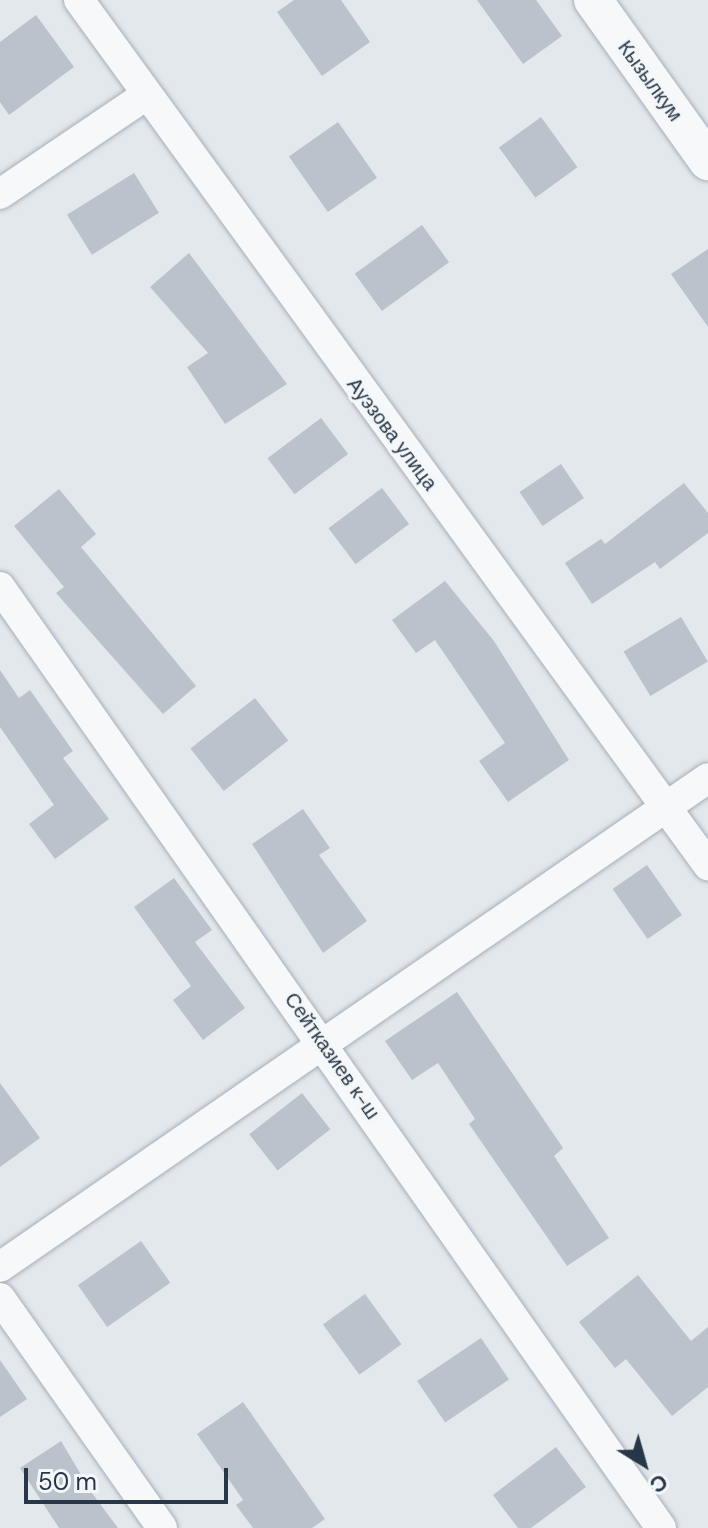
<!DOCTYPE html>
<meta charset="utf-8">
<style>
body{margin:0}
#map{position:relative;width:708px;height:1528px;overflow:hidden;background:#e3e8ed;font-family:"DM Sans",sans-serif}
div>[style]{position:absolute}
.building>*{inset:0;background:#bac2cb;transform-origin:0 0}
.roads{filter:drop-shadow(0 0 2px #a7afb8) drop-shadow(0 0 2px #a7afb8)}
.minor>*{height:30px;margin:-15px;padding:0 15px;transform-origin:15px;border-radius:15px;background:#f7f8fa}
.tertiary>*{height:38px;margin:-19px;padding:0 19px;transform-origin:19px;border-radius:19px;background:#f7f8fa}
span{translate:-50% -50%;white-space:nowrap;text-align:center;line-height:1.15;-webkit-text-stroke:6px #f3f7f9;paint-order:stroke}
.street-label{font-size:20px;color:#283747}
.north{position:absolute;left:604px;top:1424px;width:80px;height:80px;-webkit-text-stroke:6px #f3f7f9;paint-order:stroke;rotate:143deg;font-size:22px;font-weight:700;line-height:32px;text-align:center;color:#283747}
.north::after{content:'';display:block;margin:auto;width:28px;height:36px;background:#283747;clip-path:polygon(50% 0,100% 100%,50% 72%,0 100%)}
.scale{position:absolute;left:24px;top:1468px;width:204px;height:36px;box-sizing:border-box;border:4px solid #283747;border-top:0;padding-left:10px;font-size:24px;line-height:28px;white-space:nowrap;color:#283747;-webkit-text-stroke:6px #f3f7f9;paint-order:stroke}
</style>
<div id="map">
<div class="building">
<i style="clip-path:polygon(294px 0,341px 0,370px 42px,322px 76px,277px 12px)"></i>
<i style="clip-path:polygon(477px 0,536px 0,562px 36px,523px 64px)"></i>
<i style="clip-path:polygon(36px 15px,74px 67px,9px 115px,0 102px,0 42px)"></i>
<i style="left:541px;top:117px;width:62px;height:52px;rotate:54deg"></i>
<i style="left:338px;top:122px;width:68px;height:60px;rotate:55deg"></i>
<i style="left:134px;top:173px;width:47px;height:79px;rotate:58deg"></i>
<i style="left:422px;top:225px;width:46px;height:83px;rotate:54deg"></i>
<i style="clip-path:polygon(708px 249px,708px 327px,671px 274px)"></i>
<i style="clip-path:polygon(189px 253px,287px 384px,225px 424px,187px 367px,208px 353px,150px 287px)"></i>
<i style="left:321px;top:418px;width:45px;height:67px;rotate:53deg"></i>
<i style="left:561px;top:464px;width:41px;height:50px;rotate:56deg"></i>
<i style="clip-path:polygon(684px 483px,708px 513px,708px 533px,660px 569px,655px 562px,592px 604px,565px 563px,601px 539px,605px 544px)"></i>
<i style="left:382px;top:488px;width:45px;height:67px;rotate:53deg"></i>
<i style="clip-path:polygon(59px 489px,96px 534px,81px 547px,196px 686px,163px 714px,56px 593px,64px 587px,14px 526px)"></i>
<i style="clip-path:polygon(445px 581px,494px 641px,569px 760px,508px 802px,479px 761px,505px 743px,435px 640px,416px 653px,392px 620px)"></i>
<i style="left:681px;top:617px;width:52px;height:67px;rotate:59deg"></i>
<i style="clip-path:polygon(0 670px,19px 698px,30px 690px,73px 751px,63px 758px,109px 819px,55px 859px,29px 824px,54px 805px,0 727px)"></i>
<i style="left:255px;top:698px;width:54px;height:82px;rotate:52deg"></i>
<i style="clip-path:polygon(303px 809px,330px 848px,319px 855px,367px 921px,323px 953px,252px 844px)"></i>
<i style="left:647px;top:865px;width:61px;height:42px;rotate:55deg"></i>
<i style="clip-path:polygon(174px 878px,212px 930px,195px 942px,245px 1008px,203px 1040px,173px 1000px,191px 986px,134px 907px)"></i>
<i style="clip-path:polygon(457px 992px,563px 1148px,554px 1156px,609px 1238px,567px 1266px,469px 1124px,475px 1119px,438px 1063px,412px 1080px,385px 1041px)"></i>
<i style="clip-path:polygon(0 1083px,40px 1138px,0 1167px)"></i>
<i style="left:302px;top:1093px;width:46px;height:67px;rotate:52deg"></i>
<i style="left:141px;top:1241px;width:51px;height:77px;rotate:55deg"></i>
<i style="clip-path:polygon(638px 1275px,691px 1341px,708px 1327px,708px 1387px,672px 1416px,626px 1359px,615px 1368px,579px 1322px)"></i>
<i style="left:365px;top:1294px;width:62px;height:52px;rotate:54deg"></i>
<i style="left:481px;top:1338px;width:50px;height:77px;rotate:56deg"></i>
<i style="clip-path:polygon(0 1360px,27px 1399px,0 1417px)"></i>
<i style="clip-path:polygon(243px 1402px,325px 1519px,312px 1528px,253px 1528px,236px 1505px,243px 1500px,197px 1434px)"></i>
<i style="clip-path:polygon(61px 1441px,92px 1493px,118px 1528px,59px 1528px,20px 1468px)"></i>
<i style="clip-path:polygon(556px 1447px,586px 1487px,531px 1528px,518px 1528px,493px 1495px)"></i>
</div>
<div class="roads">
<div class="minor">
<i style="left:79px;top:0;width:1070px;rotate:53.98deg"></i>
<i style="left:0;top:194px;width:173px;rotate:-34.1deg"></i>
<i style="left:0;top:587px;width:1150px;rotate:54.91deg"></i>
<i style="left:0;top:1267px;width:860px;rotate:-34.63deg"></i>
<i style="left:0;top:1298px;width:281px;rotate:54.8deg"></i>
</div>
<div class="tertiary">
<i style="left:593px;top:0;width:198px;rotate:54.5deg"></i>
</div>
</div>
<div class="street-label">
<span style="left:650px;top:81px;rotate:54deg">Кызылкум</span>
<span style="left:392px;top:434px;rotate:53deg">Ауэзова улица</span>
<span style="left:332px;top:1056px;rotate:55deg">Сейтказиев к-ш</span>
</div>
<div class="north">С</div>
<div class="scale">50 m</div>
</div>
